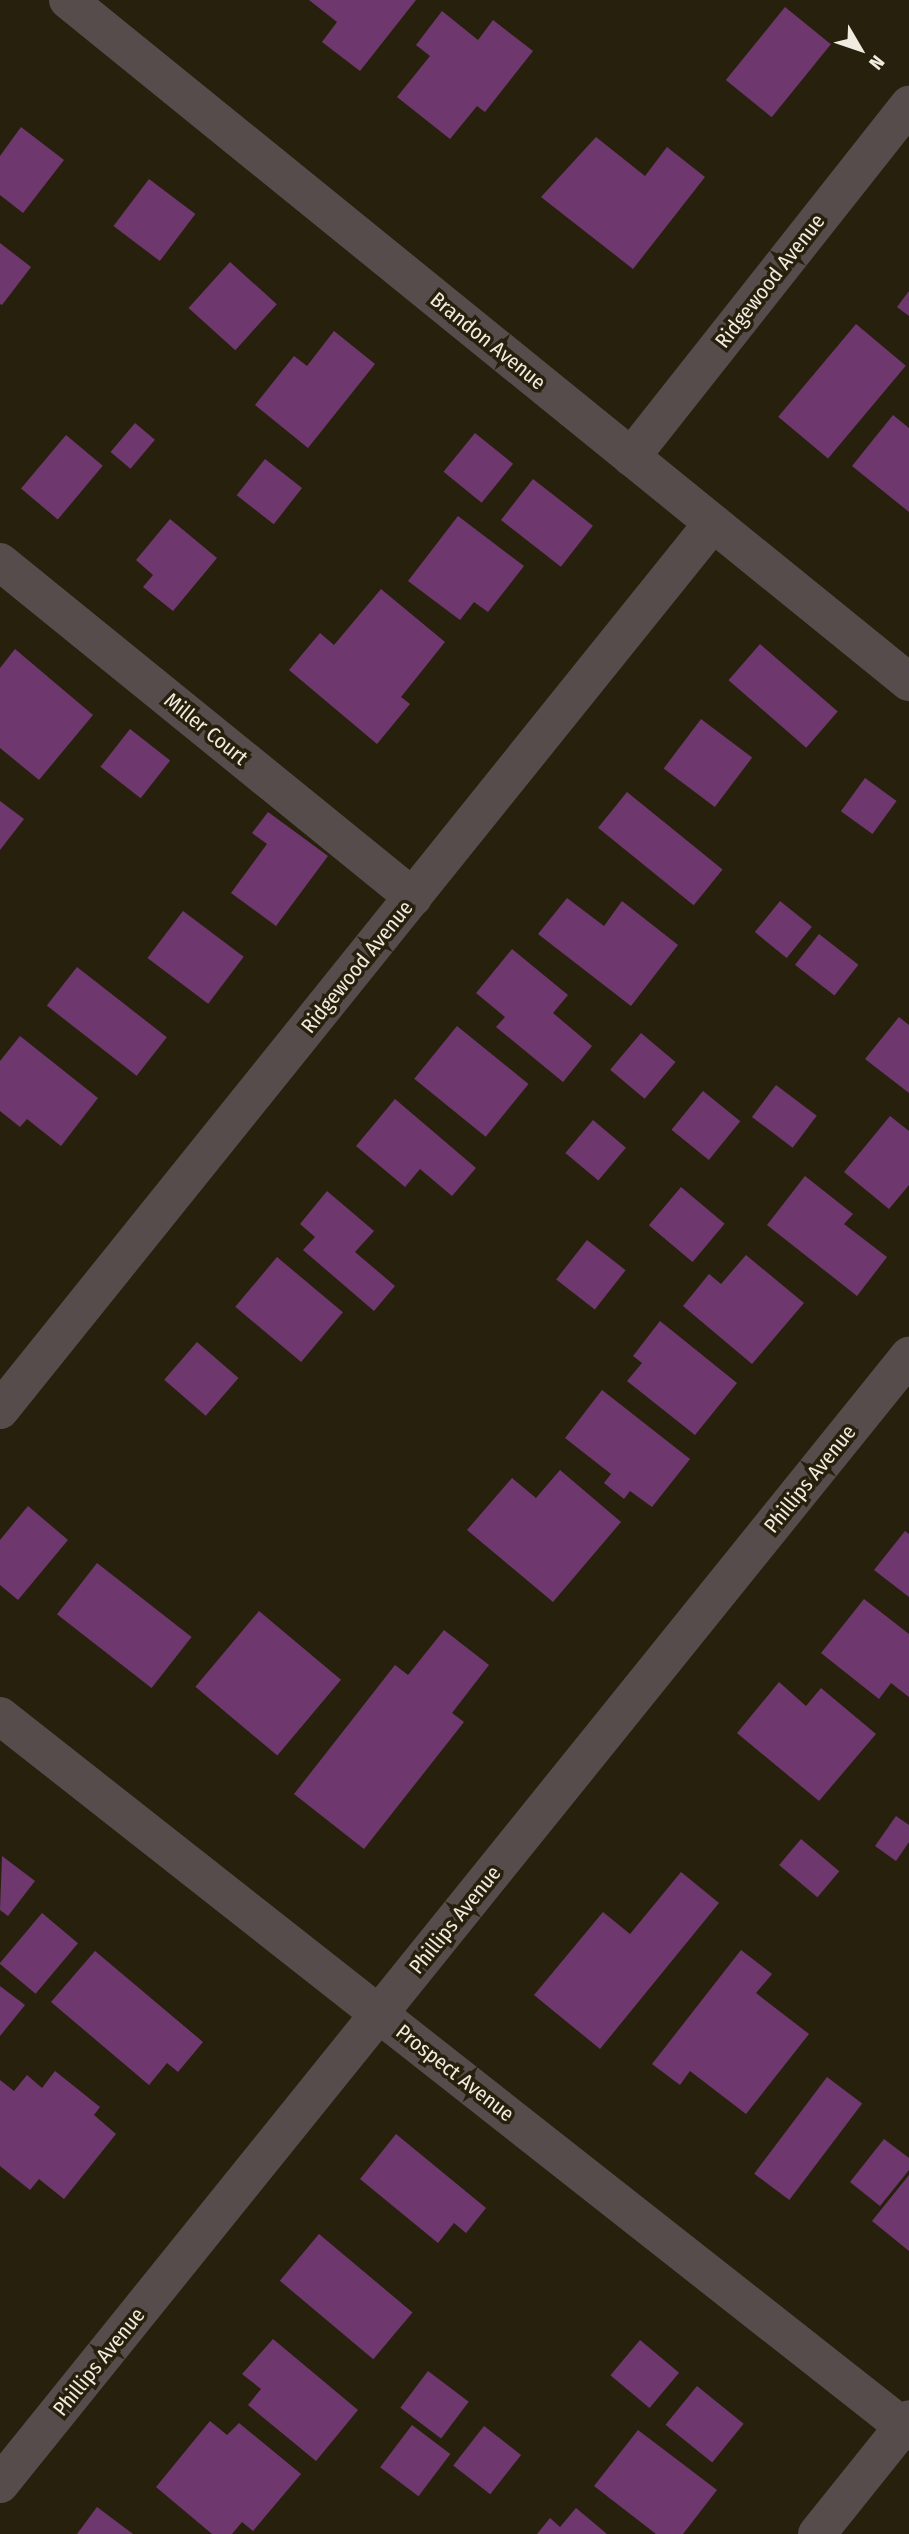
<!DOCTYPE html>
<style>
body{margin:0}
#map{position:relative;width:909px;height:2534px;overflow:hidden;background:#27200c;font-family:"Fira Sans Condensed",sans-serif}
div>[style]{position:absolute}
.building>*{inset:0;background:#6e386f;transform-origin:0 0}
.minor>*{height:38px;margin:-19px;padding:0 19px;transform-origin:19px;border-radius:19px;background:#574c4c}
span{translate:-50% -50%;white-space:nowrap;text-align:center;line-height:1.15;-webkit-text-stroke:7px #27200c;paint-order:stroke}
.street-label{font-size:21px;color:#f0ebdf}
.north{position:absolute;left:825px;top:14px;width:70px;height:70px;-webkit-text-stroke:5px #27200c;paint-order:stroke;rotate:129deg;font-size:19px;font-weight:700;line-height:28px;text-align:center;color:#f0ebdf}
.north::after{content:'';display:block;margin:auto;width:24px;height:32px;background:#f0ebdf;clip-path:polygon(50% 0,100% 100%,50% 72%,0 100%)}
</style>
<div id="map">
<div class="building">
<i style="clip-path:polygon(309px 0,416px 0,360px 71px,322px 42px,337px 22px)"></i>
<i style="left:785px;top:7px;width:59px;height:94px;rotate:39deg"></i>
<i style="clip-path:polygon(442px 11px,478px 40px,493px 20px,533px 51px,485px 112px,477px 106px,450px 139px,397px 97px,430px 56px,416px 45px)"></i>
<i style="clip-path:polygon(21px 127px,64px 160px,23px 213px,0 195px,0 156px)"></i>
<i style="clip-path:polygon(596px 137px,645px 176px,667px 147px,705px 177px,633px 269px,541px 197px)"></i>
<i style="left:149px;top:179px;width:58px;height:59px;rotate:37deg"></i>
<i style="clip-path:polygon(0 243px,31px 267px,2px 305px,0 304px)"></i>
<i style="left:230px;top:262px;width:63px;height:62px;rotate:42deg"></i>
<i style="clip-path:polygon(909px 291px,909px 316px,897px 307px)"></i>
<i style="left:856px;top:324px;width:65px;height:121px;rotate:40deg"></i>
<i style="clip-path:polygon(334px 331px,375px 364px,308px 448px,255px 405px,294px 356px,307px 366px)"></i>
<i style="clip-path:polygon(893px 415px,909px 428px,909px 512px,852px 466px)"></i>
<i style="left:135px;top:423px;width:26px;height:38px;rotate:40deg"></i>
<i style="left:475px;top:433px;width:49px;height:50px;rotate:39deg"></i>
<i style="left:66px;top:435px;width:48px;height:70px;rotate:40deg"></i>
<i style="left:265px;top:459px;width:47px;height:46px;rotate:38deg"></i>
<i style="left:533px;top:479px;width:76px;height:52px;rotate:38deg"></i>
<i style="clip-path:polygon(458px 516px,524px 566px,488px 612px,474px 602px,460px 620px,408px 581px)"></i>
<i style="clip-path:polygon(170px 519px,217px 558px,173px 611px,143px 587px,153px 575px,136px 560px)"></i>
<i style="clip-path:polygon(381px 589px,445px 642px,401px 697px,410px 704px,377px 744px,289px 670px,320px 633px,334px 645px)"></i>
<i style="left:760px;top:644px;width:103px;height:48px;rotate:41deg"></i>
<i style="clip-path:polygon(15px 649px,93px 715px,39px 780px,0 748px,0 668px)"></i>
<i style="left:701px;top:719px;width:64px;height:62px;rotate:37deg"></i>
<i style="left:130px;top:729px;width:51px;height:48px;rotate:38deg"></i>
<i style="left:865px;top:778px;width:39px;height:41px;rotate:36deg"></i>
<i style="left:627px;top:792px;width:123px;height:46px;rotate:39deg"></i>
<i style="clip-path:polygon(0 801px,24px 819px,0 850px)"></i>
<i style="clip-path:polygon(268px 812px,328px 856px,276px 926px,231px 893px,267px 844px,252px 833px)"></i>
<i style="clip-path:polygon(567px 898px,604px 926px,622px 901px,678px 945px,631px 1006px,538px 934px)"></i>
<i style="left:780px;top:901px;width:41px;height:40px;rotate:39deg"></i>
<i style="left:183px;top:911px;width:76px;height:59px;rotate:37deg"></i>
<i style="left:819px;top:934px;width:50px;height:39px;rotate:38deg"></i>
<i style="clip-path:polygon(512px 949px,568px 995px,553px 1013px,592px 1046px,563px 1082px,496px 1027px,505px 1017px,476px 993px)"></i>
<i style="left:77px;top:967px;width:114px;height:49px;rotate:38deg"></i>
<i style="clip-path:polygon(899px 1017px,909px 1025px,909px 1093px,865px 1059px)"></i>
<i style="left:457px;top:1026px;width:92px;height:68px;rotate:39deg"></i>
<i style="left:641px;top:1033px;width:45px;height:48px;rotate:40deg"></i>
<i style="clip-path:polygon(20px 1036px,98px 1098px,61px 1146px,27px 1119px,20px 1127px,0 1111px,0 1061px)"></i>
<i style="left:776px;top:1085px;width:51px;height:40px;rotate:37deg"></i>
<i style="left:703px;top:1091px;width:48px;height:50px;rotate:39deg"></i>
<i style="clip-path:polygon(395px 1099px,476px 1168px,452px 1196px,420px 1169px,405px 1187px,356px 1146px)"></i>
<i style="clip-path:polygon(890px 1116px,909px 1131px,909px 1185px,889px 1209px,844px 1172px)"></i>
<i style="left:593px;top:1120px;width:43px;height:43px;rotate:40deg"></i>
<i style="clip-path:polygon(805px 1176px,853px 1214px,844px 1224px,887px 1257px,857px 1296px,767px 1225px)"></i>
<i style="left:681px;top:1187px;width:57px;height:50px;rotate:40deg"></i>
<i style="clip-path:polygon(327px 1191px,374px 1231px,355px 1252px,395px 1286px,374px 1311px,303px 1250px,315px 1237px,300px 1224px)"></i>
<i style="left:587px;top:1240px;width:49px;height:50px;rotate:38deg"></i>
<i style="clip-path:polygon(746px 1255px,804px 1303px,752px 1364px,683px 1306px,709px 1274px,721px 1284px)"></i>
<i style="left:277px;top:1257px;width:86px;height:65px;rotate:40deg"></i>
<i style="clip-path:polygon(660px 1321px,737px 1383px,695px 1435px,627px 1381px,642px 1363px,633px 1356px)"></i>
<i style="left:197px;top:1342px;width:55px;height:50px;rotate:41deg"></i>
<i style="clip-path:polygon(602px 1390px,690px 1459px,652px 1507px,630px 1491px,624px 1499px,604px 1483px,611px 1474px,565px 1438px)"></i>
<i style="clip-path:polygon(560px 1470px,621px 1522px,553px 1602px,467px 1530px,512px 1478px,536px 1498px)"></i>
<i style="clip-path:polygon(28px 1506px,68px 1540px,18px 1600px,0 1585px,0 1540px)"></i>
<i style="clip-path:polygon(905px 1531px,909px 1534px,909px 1597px,874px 1570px)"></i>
<i style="left:97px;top:1563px;width:120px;height:65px;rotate:38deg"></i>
<i style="clip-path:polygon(864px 1599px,909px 1634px,909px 1697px,891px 1683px,879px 1699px,821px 1653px)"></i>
<i style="left:259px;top:1611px;width:107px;height:99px;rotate:40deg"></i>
<i style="clip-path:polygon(444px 1630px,489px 1665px,452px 1713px,464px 1722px,364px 1849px,294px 1794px,395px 1665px,408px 1675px)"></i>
<i style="clip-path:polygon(779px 1682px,806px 1706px,821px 1688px,876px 1734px,819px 1801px,737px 1733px)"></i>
<i style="clip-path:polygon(896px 1816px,909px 1825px,909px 1842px,896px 1861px,875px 1846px)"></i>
<i style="left:801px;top:1839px;width:50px;height:34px;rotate:40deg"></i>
<i style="clip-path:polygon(2px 1856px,35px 1881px,8px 1916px,0 1910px)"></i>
<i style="clip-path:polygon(681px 1872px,719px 1903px,600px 2049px,534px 1995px,603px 1912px,630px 1934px)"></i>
<i style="left:42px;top:1913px;width:47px;height:66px;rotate:40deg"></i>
<i style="clip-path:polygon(741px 1950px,772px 1974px,756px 1993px,809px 2034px,746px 2114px,690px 2071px,680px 2085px,652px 2064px)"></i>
<i style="clip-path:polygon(95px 1951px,203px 2042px,178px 2072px,167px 2063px,149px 2085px,51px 2002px)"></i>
<i style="clip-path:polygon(0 1986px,25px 2005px,0 2036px)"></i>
<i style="clip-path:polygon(55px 2071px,100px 2107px,94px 2115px,116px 2134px,64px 2199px,39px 2179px,30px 2190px,0 2166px,0 2080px,14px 2091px,27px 2075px,42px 2088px)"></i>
<i style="left:827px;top:2077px;width:44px;height:121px;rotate:37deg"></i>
<i style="clip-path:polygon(396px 2134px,486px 2208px,466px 2233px,454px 2223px,438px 2243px,360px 2179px)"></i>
<i style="clip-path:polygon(884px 2139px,909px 2158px,909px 2170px,880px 2206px,850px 2182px)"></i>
<i style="clip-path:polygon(909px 2175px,909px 2251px,872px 2221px)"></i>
<i style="left:319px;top:2234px;width:122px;height:61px;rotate:40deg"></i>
<i style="clip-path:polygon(273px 2339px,358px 2410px,316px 2461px,248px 2405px,261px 2389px,242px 2374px)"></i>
<i style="left:640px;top:2340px;width:51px;height:46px;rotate:40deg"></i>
<i style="left:428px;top:2371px;width:51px;height:46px;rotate:37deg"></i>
<i style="left:697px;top:2386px;width:60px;height:50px;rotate:39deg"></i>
<i style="clip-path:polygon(210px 2421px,227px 2435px,239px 2423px,301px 2474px,253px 2531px,242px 2522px,232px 2534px,212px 2534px,156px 2487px)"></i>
<i style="left:412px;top:2425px;width:48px;height:53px;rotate:37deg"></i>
<i style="left:484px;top:2426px;width:47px;height:50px;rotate:38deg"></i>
<i style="clip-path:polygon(638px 2430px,717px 2490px,683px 2534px,656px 2534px,594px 2486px)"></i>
<i style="clip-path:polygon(97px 2507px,133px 2534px,77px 2534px)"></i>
<i style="clip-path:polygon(576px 2508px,607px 2534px,537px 2534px,550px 2518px,560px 2527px)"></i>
</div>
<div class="minor">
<i style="left:68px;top:0;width:1083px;rotate:39.04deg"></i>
<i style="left:631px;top:457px;width:449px;rotate:-51.7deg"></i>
<i style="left:0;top:562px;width:532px;rotate:39.05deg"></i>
<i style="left:0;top:1410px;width:1138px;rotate:-51.21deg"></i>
<i style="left:0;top:1716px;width:1157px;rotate:38.19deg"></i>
<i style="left:0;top:2484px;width:1449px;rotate:-51.14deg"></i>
<i style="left:817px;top:2534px;width:147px;rotate:-51.3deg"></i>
</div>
<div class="street-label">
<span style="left:770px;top:281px;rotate:-52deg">Ridgewood Avenue</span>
<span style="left:488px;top:341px;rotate:39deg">Brandon Avenue</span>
<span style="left:206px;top:729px;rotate:39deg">Miller Court</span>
<span style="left:357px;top:967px;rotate:-51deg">Ridgewood Avenue</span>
<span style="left:810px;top:1479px;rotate:-51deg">Phillips Avenue</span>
<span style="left:455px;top:1920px;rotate:-51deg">Phillips Avenue</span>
<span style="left:455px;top:2073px;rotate:38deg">Prospect Avenue</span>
<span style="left:99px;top:2362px;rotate:-51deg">Phillips Avenue</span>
</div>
<div class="north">N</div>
</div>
